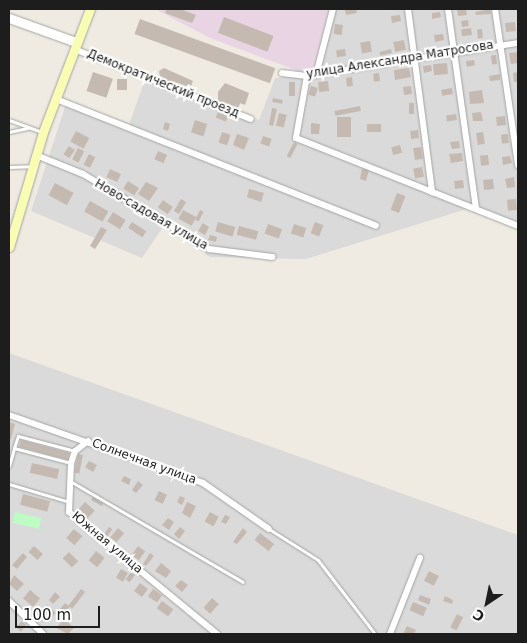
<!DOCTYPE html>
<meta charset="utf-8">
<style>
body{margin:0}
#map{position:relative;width:527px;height:643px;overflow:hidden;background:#efebe2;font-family:"DejaVu Sans",sans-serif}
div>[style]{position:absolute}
.residential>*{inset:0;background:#dbdada}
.industrial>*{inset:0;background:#e9d4e4}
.park>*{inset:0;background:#bdfcc2;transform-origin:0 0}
.building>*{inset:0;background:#c4bab2;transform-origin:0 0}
.roads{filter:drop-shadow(0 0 1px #a4a4a4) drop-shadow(0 0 1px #a4a4a4)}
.service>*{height:3px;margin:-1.5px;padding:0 1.5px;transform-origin:1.5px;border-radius:1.5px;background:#fff}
.minor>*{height:6px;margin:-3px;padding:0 3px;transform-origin:3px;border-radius:3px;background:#fff}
.tertiary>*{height:9px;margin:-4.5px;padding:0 4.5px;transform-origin:4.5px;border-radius:4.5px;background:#fff}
.secondary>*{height:9px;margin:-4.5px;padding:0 4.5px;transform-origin:4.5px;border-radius:4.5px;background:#f8fdb3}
span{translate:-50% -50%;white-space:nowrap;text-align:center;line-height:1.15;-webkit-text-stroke:4.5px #fff;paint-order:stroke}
.street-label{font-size:12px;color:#1d1d1d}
.frame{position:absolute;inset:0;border:10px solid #1d1d1d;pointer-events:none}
.north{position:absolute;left:462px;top:578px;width:50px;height:50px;-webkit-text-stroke:4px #fff;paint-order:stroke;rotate:214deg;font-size:14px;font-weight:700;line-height:20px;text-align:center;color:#1d1d1d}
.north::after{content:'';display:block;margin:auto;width:18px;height:22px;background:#1d1d1d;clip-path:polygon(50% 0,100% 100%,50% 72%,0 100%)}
.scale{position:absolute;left:15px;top:606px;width:85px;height:22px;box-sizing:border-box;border:2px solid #1d1d1d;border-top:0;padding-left:6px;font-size:15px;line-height:18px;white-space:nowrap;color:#1d1d1d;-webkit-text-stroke:4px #fff;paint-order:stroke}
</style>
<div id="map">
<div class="residential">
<i style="clip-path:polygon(330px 9px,518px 9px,518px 227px,473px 207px,306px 259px,210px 257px,163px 227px,142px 258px,31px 211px,66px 104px,128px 128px,144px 82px,259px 120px,275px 78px,315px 75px)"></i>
<i style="clip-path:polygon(9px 353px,518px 535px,518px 634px,9px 634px)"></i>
</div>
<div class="industrial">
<i style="clip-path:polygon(155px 9px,329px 9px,314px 68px,301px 72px,210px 38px)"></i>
</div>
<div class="park">
<i style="left:15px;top:512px;width:27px;height:11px;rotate:13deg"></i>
</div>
<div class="building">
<i style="clip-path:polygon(167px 9px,180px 9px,196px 15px,192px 23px,165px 13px)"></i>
<i style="clip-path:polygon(345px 9px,356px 9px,357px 13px,346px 15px)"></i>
<i style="clip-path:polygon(457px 9px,466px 9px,467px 15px,458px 16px)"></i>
<i style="clip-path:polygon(490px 9px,491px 14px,476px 15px,475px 12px)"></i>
<i style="clip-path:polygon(440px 12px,441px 17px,432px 19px,432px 13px)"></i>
<i style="clip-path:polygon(400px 15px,401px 21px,392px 23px,391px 16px)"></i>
<i style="left:224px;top:17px;width:53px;height:17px;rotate:21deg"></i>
<i style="left:140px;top:19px;width:144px;height:16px;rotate:20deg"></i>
<i style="left:468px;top:20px;width:6px;height:7px;rotate:81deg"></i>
<i style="left:515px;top:22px;width:9px;height:10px;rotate:84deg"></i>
<i style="left:335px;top:24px;width:8px;height:10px;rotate:7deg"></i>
<i style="left:471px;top:28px;width:7px;height:10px;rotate:82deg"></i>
<i style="left:482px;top:29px;width:9px;height:5px;rotate:84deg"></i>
<i style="clip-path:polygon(443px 34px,444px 40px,435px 42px,434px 35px)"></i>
<i style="left:404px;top:40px;width:10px;height:11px;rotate:79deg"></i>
<i style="left:370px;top:41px;width:11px;height:10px;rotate:80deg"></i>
<i style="left:345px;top:49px;width:7px;height:9px;rotate:82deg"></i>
<i style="left:391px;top:49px;width:4px;height:12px;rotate:76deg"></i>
<i style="clip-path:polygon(518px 52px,518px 63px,511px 64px,509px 53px)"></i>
<i style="left:496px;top:55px;width:9px;height:5px;rotate:84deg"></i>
<i style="clip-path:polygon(474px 60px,475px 65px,467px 67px,466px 61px)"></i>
<i style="left:447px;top:63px;width:11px;height:14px;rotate:85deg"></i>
<i style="clip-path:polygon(431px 65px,432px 71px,424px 73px,423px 66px)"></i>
<i style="clip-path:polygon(164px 68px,193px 81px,190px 89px,160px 79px,159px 71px)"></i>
<i style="clip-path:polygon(409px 68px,411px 77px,395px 80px,394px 70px)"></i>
<i style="left:93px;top:72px;width:21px;height:20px;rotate:19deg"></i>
<i style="clip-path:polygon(518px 72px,518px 82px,514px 82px,513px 73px)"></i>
<i style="left:379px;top:73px;width:8px;height:6px;rotate:83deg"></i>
<i style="clip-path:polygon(500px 74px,500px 80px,490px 81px,489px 76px)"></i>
<i style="left:352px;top:77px;width:9px;height:6px;rotate:84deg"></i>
<i style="left:117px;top:79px;width:10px;height:11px"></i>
<i style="left:328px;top:81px;width:10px;height:10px;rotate:84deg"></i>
<i style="left:289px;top:82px;width:6px;height:14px"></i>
<i style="clip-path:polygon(225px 83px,249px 93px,245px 105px,240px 103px,238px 109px,218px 101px,218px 92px)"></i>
<i style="left:311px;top:86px;width:7px;height:9px;rotate:16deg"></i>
<i style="left:411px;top:86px;width:8px;height:8px;rotate:83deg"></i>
<i style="left:452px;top:88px;width:6px;height:11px;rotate:81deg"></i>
<i style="clip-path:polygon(482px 90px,484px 103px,470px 104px,469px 92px)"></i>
<i style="left:273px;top:98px;width:10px;height:4px;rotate:11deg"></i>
<i style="left:409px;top:103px;width:5px;height:11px"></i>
<i style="left:360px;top:106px;width:5px;height:26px;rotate:79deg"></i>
<i style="clip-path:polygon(272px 108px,277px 109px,273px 126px,269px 125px)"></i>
<i style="left:218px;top:112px;width:11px;height:6px;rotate:22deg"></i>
<i style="clip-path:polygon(481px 112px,483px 121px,473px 121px,472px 113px)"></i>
<i style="left:279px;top:113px;width:8px;height:13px;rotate:14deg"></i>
<i style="left:456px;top:114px;width:6px;height:10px;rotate:81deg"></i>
<i style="left:505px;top:116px;width:9px;height:9px;rotate:84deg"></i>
<i style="left:337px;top:117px;width:14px;height:20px"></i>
<i style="left:195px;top:120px;width:13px;height:13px;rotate:18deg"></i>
<i style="clip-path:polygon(165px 122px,170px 124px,168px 131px,163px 129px)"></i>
<i style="clip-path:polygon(311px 123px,320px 124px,319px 134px,311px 134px)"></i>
<i style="left:381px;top:124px;width:8px;height:14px;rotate:90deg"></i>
<i style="left:418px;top:130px;width:8px;height:8px;rotate:83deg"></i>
<i style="left:76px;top:131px;width:15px;height:12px;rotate:28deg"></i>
<i style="left:222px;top:132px;width:9px;height:11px;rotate:18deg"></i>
<i style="left:483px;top:132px;width:12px;height:7px;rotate:81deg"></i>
<i style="clip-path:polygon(237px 134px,249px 138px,244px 150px,233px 145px)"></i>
<i style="left:508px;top:134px;width:9px;height:7px;rotate:84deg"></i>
<i style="left:263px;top:136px;width:9px;height:8px;rotate:18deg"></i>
<i style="clip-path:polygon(459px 141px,460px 148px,452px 149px,450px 142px)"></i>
<i style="left:294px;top:142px;width:4px;height:16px;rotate:27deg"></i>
<i style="left:400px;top:145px;width:8px;height:9px;rotate:76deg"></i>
<i style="left:69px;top:146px;width:7px;height:10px;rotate:34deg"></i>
<i style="left:421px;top:147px;width:12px;height:8px;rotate:81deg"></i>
<i style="left:78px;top:148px;width:7px;height:13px;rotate:27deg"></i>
<i style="left:158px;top:151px;width:10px;height:9px;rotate:24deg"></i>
<i style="clip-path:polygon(462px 153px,463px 161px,451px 163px,449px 154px)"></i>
<i style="left:89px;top:154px;width:7px;height:12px;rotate:27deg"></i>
<i style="left:488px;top:155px;width:10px;height:8px;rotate:84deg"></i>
<i style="clip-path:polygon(510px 156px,512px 163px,503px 165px,502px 157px)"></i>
<i style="left:422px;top:167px;width:10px;height:9px;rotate:79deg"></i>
<i style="left:110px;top:169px;width:12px;height:9px;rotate:24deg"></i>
<i style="clip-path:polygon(362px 169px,369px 170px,366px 181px,360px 179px)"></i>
<i style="clip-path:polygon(514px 177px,515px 187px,507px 188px,505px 179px)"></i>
<i style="left:493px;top:179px;width:10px;height:10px;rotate:84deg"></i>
<i style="left:463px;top:180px;width:8px;height:9px;rotate:83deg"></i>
<i style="left:128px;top:181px;width:13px;height:9px;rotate:32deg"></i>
<i style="clip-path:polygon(146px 182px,158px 188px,149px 201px,138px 194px)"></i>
<i style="left:55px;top:183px;width:21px;height:14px;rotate:28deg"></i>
<i style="clip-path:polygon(249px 189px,264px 193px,261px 202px,247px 197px)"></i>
<i style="left:397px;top:193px;width:9px;height:18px;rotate:21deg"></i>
<i style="left:181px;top:199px;width:6px;height:14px;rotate:31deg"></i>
<i style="left:516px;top:199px;width:11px;height:9px;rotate:85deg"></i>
<i style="left:163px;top:200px;width:12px;height:9px;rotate:35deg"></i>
<i style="left:90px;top:201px;width:21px;height:12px;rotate:29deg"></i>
<i style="left:183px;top:210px;width:15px;height:10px;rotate:28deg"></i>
<i style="left:200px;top:210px;width:4px;height:11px;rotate:27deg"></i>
<i style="left:113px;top:212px;width:15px;height:11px;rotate:32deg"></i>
<i style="left:132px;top:222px;width:17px;height:7px;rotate:33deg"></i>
<i style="left:218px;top:222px;width:18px;height:10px;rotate:16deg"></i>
<i style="left:315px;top:222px;width:9px;height:12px;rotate:21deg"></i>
<i style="clip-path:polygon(203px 223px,209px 227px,205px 235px,198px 231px)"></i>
<i style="left:268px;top:224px;width:15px;height:10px;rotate:20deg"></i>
<i style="left:294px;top:224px;width:13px;height:10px;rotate:18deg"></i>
<i style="left:239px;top:226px;width:20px;height:9px;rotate:15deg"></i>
<i style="clip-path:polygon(101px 227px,107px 230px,95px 249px,90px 246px)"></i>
<i style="clip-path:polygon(210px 235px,217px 237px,216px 242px,208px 240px)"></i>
<i style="clip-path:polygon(9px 422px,15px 424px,11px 439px,9px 439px)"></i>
<i style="left:21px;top:440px;width:50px;height:7px;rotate:15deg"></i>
<i style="left:78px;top:454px;width:5px;height:19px;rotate:11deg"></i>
<i style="clip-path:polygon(89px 461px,97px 465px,93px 472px,85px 467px)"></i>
<i style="left:32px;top:463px;width:28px;height:10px;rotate:13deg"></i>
<i style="clip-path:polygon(124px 476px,131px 479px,129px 485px,121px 481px)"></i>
<i style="clip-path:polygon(138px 481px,143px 485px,136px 493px,132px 490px)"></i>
<i style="left:159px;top:491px;width:9px;height:10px;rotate:27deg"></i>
<i style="left:23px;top:494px;width:28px;height:11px;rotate:15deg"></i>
<i style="clip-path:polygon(94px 495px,104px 501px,102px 506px,91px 500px)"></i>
<i style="clip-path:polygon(180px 496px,185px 498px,182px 505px,177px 502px)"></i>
<i style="left:85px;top:502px;width:13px;height:11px;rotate:42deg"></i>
<i style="clip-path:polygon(187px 502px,196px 506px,190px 518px,182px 513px)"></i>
<i style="left:210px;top:512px;width:10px;height:11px;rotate:29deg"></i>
<i style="clip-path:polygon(225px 515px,230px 517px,226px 524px,221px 522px)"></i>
<i style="clip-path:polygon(168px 518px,174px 522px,169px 530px,162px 525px)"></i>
<i style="left:109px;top:527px;width:4px;height:11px;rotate:34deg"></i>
<i style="clip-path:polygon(180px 527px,185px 531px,179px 539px,174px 534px)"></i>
<i style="left:118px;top:528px;width:8px;height:12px;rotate:40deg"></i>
<i style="clip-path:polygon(243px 528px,247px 532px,237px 544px,233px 542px)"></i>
<i style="left:74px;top:529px;width:11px;height:12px;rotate:41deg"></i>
<i style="left:260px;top:533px;width:18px;height:9px;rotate:38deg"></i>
<i style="left:34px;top:546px;width:12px;height:8px;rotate:42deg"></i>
<i style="left:138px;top:546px;width:9px;height:11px;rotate:36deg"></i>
<i style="left:96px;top:551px;width:11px;height:12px;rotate:38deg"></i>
<i style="left:69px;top:552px;width:13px;height:9px;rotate:45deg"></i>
<i style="clip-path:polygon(23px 553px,27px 557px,17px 569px,12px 565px)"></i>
<i style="clip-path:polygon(150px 553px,154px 556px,146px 566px,143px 564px)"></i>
<i style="clip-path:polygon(161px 563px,171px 571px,166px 578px,155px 571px)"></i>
<i style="left:121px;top:569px;width:8px;height:10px;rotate:30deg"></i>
<i style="left:429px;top:571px;width:11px;height:11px;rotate:27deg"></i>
<i style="left:131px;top:572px;width:5px;height:9px;rotate:37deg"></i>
<i style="clip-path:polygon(14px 575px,24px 584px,17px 591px,9px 584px)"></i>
<i style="clip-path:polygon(181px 580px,188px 585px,182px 592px,175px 586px)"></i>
<i style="left:140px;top:583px;width:10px;height:10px;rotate:37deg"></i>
<i style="left:81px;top:589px;width:5px;height:21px;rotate:37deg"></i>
<i style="left:153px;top:589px;width:11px;height:9px;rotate:34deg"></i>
<i style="left:30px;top:590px;width:13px;height:11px;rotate:39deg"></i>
<i style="clip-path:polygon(55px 592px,60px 597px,53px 604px,49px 600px)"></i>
<i style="clip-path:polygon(420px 595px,431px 599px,429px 605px,418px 600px)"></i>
<i style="clip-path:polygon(445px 596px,453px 600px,452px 604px,443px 601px)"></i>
<i style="left:212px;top:598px;width:9px;height:13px;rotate:41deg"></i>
<i style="left:162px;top:601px;width:14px;height:9px;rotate:36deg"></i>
<i style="left:413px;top:602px;width:15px;height:9px;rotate:23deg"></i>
<i style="left:65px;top:603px;width:6px;height:11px;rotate:39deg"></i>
<i style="left:47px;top:605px;width:12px;height:11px;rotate:42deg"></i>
<i style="left:457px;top:614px;width:7px;height:15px;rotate:27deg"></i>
<i style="clip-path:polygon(64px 619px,74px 628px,68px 634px,56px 628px)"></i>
<i style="clip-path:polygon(22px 621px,26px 625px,21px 632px,16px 627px)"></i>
<i style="clip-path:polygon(407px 626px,416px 630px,414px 634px,403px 634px)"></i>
</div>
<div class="roads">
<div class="service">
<i style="left:9px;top:120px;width:35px;rotate:20deg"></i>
<i style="left:9px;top:132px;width:19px;rotate:-12deg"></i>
<i style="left:9px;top:167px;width:23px;rotate:-2deg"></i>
<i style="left:14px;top:448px;width:13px;rotate:-72deg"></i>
<i style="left:18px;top:436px;width:59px;rotate:14.7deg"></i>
<i style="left:9px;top:466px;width:19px;rotate:-74deg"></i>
<i style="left:14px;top:448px;width:59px;rotate:14.7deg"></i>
<i style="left:70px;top:481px;width:200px;rotate:30.3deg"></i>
<i style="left:9px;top:484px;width:59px;rotate:16.6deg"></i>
<i style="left:269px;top:529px;width:58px;rotate:32.3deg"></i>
<i style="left:318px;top:560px;width:93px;rotate:52.4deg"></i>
</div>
<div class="minor">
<i style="left:408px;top:9px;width:185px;rotate:82.5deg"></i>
<i style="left:448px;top:9px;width:202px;rotate:82deg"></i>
<i style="left:495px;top:9px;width:158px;rotate:81.6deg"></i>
<i style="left:74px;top:49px;width:190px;rotate:21.6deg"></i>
<i style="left:282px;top:73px;width:25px;rotate:7deg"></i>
<i style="left:307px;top:76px;width:214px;rotate:-8.9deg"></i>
<i style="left:316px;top:75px;width:68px;rotate:-75.6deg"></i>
<i style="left:307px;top:76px;width:63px;rotate:100.1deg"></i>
<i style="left:296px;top:138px;width:239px;rotate:21.6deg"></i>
<i style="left:56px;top:99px;width:344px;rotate:21.6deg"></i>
<i style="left:36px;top:155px;width:51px;rotate:22deg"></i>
<i style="left:83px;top:174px;width:147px;rotate:30.8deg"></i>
<i style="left:209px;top:249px;width:64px;rotate:7.2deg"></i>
<i style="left:9px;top:415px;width:206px;rotate:19.3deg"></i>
<i style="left:203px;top:483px;width:80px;rotate:34.9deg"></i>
<i style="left:88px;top:441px;width:16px;rotate:142deg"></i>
<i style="left:75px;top:451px;width:13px;rotate:108deg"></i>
<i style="left:71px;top:463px;width:49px;rotate:92.3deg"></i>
<i style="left:69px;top:512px;width:192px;rotate:39.5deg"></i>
<i style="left:9px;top:601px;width:47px;rotate:44.1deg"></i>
<i style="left:390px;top:634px;width:82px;rotate:-68.5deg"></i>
</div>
<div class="tertiary">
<i style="left:9px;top:18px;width:71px;rotate:19.7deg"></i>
</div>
<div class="secondary">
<i style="left:9px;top:247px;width:120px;rotate:-73.5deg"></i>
<i style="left:43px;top:132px;width:132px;rotate:-69.1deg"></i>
</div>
</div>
<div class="street-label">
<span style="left:400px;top:60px;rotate:-9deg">улица Александра Матросова</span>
<span style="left:163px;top:84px;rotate:22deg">Демократический проезд</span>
<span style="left:151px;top:215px;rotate:30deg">Ново-садовая улица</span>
<span style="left:144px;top:462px;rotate:20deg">Солнечная улица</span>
<span style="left:107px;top:543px;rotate:40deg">Южная улица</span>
</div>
<div class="frame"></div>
<div class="north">С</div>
<div class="scale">100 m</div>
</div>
